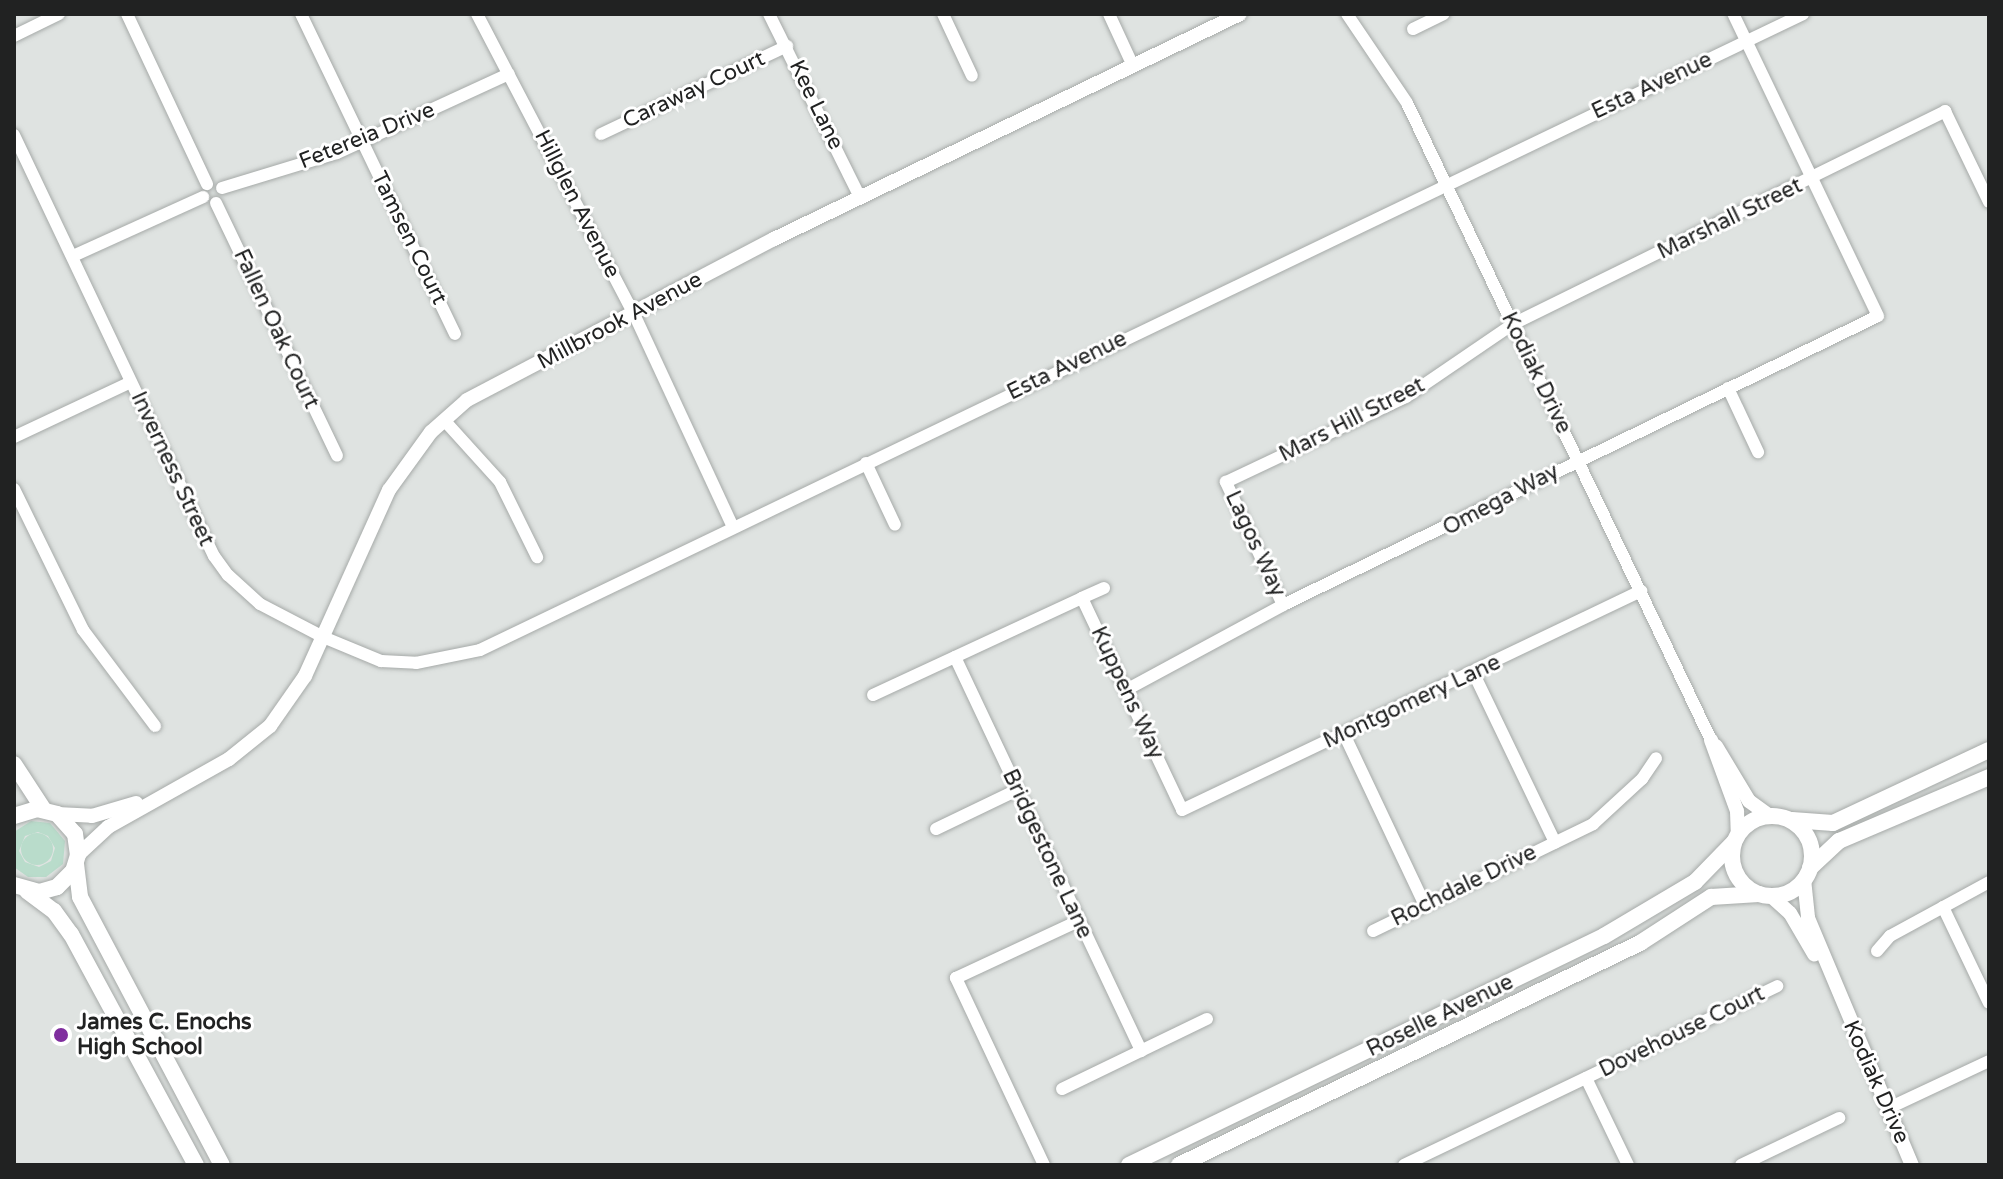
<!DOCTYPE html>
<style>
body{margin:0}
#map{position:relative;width:2003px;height:1179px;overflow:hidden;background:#dfe3e1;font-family:"Varela Round",sans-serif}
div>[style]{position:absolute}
.green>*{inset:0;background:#b9dccb}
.round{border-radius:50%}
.roads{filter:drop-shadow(0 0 2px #a6aaa8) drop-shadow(0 0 2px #a6aaa8)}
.minor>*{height:12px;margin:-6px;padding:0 6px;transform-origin:6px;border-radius:6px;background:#fff}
.tertiary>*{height:14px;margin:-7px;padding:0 7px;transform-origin:7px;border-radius:7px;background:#fff}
.secondary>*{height:16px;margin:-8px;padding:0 8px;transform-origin:8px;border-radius:8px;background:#fff}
.secondary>.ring{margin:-8px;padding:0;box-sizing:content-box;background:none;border:16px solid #fff;border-radius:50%}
.dots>*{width:22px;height:22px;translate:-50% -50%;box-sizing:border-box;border:4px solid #fff;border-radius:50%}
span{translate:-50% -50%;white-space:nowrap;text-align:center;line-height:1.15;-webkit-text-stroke:6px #fff;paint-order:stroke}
.street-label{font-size:22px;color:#212222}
.poi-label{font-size:22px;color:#212222;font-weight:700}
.left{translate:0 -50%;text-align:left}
.frame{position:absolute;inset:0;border:16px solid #212222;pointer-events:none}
</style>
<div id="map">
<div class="green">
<i style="clip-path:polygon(evenodd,31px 821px,50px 823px,65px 841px,63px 864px,46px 877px,28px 877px,14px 867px,14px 832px,31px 821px,38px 832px,48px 836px,55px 848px,51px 861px,39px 867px,25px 862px,19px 851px,25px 836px,38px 832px)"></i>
<i class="round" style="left:21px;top:833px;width:32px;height:32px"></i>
</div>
<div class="roads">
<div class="minor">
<i style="left:127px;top:14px;width:188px;rotate:64.8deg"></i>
<i style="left:301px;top:14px;width:355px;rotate:64.3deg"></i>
<i style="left:477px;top:14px;width:339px;rotate:62.4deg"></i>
<i style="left:634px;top:314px;width:235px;rotate:65.1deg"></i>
<i style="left:769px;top:14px;width:204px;rotate:63.6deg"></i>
<i style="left:943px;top:14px;width:68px;rotate:64.9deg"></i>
<i style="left:1109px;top:14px;width:57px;rotate:65.2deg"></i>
<i style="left:1347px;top:14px;width:107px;rotate:56deg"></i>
<i style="left:1407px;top:103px;width:706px;rotate:64.49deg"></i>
<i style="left:1413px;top:29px;width:34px;rotate:-26deg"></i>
<i style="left:14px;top:36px;width:50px;rotate:-26.1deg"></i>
<i style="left:601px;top:134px;width:206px;rotate:-25.3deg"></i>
<i style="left:14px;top:135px;width:466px;rotate:64.6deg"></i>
<i style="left:214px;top:556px;width:24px;rotate:54deg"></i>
<i style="left:228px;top:575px;width:43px;rotate:42.2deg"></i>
<i style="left:260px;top:604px;width:71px;rotate:27.6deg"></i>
<i style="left:323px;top:637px;width:63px;rotate:22.5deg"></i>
<i style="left:381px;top:661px;width:35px;rotate:3deg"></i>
<i style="left:416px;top:663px;width:65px;rotate:-11.5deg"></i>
<i style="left:480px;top:650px;width:1468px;rotate:-25.67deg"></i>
<i style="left:222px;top:188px;width:120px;rotate:-16.9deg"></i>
<i style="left:337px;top:153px;width:189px;rotate:-24.7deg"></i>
<i style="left:216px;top:203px;width:280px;rotate:64.4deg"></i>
<i style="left:73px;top:256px;width:143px;rotate:-24.4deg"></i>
<i style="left:1728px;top:388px;width:71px;rotate:64.9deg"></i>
<i style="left:444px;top:420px;width:84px;rotate:47.9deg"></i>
<i style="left:500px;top:482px;width:84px;rotate:63.7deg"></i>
<i style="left:14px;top:437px;width:129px;rotate:-25.2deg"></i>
<i style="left:866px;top:463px;width:68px;rotate:64.9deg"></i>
<i style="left:14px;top:489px;width:157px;rotate:63.9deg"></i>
<i style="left:83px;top:630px;width:120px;rotate:53.1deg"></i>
<i style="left:1104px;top:588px;width:24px;rotate:156deg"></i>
<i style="left:1082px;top:598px;width:234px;rotate:64.7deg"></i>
<i style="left:1182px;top:810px;width:509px;rotate:-25.51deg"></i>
<i style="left:1283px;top:605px;width:136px;rotate:-114.9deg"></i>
<i style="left:1226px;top:482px;width:199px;rotate:-25.3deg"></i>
<i style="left:1406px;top:397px;width:130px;rotate:-34.3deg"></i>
<i style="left:1513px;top:324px;width:482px;rotate:-26.2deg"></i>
<i style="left:1945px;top:111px;width:101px;rotate:64.2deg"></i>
<i style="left:955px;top:657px;width:436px;rotate:64.7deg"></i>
<i style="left:1474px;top:674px;width:187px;rotate:64.3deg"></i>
<i style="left:1126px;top:690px;width:179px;rotate:-28.4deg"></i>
<i style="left:1283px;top:605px;width:661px;rotate:-25.91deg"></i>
<i style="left:1878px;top:316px;width:335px;rotate:-115.6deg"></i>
<i style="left:873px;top:695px;width:230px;rotate:-24.9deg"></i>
<i style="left:1344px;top:734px;width:189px;rotate:64.7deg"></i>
<i style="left:936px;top:829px;width:90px;rotate:-25.7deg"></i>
<i style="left:1943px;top:907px;width:106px;rotate:64.4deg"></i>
<i style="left:1373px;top:931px;width:245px;rotate:-25.9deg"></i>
<i style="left:1593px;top:824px;width:67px;rotate:-42.6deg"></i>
<i style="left:1642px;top:779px;width:25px;rotate:-56deg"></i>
<i style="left:1877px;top:951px;width:20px;rotate:-49deg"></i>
<i style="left:1890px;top:936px;width:113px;rotate:-28.6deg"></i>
<i style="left:1586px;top:1078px;width:97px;rotate:64.2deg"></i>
<i style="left:1062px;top:1089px;width:161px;rotate:-25.8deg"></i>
<i style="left:1891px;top:1107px;width:108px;rotate:-25.1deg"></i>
<i style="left:1044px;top:1165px;width:207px;rotate:-115.2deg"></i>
<i style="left:956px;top:978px;width:135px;rotate:-25deg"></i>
<i style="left:1404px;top:1165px;width:414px;rotate:-25.6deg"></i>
<i style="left:1741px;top:1165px;width:109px;rotate:-25.6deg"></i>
</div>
<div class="tertiary">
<i style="left:1711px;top:740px;width:76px;rotate:69.9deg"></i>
<i style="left:1737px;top:811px;width:24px;rotate:88deg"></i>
<i style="left:1716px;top:746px;width:64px;rotate:59deg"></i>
<i style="left:1749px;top:801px;width:26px;rotate:36deg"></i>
<i style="left:57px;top:814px;width:35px;rotate:3deg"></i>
<i style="left:92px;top:816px;width:46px;rotate:-16.5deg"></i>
<i style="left:78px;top:855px;width:41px;rotate:-43deg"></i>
<i style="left:108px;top:827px;width:139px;rotate:-29.3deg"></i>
<i style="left:229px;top:759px;width:53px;rotate:-38.8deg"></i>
<i style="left:270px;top:726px;width:61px;rotate:-55deg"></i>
<i style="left:305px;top:676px;width:204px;rotate:-65.7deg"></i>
<i style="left:389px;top:490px;width:72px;rotate:-54.1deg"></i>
<i style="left:431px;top:432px;width:48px;rotate:-41.6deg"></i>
<i style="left:467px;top:400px;width:347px;rotate:-27.7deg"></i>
<i style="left:774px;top:239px;width:517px;rotate:-25.77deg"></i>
<i style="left:1804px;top:879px;width:39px;rotate:84deg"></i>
<i style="left:1808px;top:918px;width:268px;rotate:67.2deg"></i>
<i style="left:1771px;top:896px;width:25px;rotate:42deg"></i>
<i style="left:1790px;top:913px;width:48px;rotate:59.7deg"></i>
</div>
<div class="secondary">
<i style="left:14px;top:764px;width:55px;rotate:56.9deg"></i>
<i style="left:14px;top:816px;width:24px;rotate:-17deg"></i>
<i style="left:37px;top:809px;width:21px;rotate:14deg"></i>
<i style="left:57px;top:814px;width:27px;rotate:48deg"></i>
<i style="left:75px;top:834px;width:21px;rotate:82deg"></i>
<i style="left:78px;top:855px;width:17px;rotate:107deg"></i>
<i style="left:73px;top:871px;width:23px;rotate:135deg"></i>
<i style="left:57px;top:887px;width:19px;rotate:164deg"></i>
<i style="left:39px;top:892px;width:26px;rotate:-164deg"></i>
<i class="ring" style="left:1732px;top:816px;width:64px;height:64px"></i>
<i style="left:1792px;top:820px;width:41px;rotate:4.2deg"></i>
<i style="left:1833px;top:823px;width:172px;rotate:-25.1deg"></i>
<i style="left:76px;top:864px;width:33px;rotate:83deg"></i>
<i style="left:80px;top:897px;width:303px;rotate:62.1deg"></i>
<i style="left:1810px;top:868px;width:40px;rotate:-43deg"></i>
<i style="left:1839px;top:841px;width:163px;rotate:-23.1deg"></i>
<i style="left:27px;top:891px;width:34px;rotate:37deg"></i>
<i style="left:54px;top:911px;width:29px;rotate:54deg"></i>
<i style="left:71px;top:934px;width:263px;rotate:61.6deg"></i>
<i style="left:1129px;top:1165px;width:527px;rotate:-25.74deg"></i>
<i style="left:1604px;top:936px;width:106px;rotate:-30.7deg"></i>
<i style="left:1695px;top:882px;width:56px;rotate:-45.7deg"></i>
<i style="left:1179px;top:1165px;width:512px;rotate:-25.71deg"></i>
<i style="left:1640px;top:943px;width:85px;rotate:-32.9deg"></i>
<i style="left:1711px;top:897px;width:48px;rotate:-3.6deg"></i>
</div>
</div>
<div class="dots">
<i style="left:61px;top:1035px;background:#7f2e9e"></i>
</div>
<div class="street-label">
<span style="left:1652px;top:86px;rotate:-25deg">Esta Avenue</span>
<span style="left:694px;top:90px;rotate:-25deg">Caraway Court</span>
<span style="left:816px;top:105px;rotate:64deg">Kee Lane</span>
<span style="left:367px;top:136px;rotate:-22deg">Fetereia Drive</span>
<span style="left:577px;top:204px;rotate:63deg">Hillglen Avenue</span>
<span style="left:1730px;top:219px;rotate:-26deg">Marshall Street</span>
<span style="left:409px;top:238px;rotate:64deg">Tamsen Court</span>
<span style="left:620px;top:321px;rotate:-28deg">Millbrook Avenue</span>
<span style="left:276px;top:329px;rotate:65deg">Fallen Oak Court</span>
<span style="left:1067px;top:366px;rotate:-26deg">Esta Avenue</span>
<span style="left:1536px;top:373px;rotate:64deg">Kodiak Drive</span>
<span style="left:1352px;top:420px;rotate:-27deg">Mars Hill Street</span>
<span style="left:172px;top:469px;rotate:65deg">Inverness Street</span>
<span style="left:1501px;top:500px;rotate:-28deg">Omega Way</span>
<span style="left:1255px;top:544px;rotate:65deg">Lagos Way</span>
<span style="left:1127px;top:693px;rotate:65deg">Kuppens Way</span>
<span style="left:1412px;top:702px;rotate:-25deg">Montgomery Lane</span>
<span style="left:1047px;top:854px;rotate:65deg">Bridgestone Lane</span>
<span style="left:1464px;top:886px;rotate:-26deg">Rochdale Drive</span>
<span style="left:1440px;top:1016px;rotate:-26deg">Roselle Avenue</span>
<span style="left:1682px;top:1032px;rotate:-26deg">Dovehouse Court</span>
<span style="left:1876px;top:1082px;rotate:66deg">Kodiak Drive</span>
</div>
<div class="poi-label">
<span class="left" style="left:77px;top:1035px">James C. Enochs<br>High School</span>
</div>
<div class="frame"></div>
</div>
